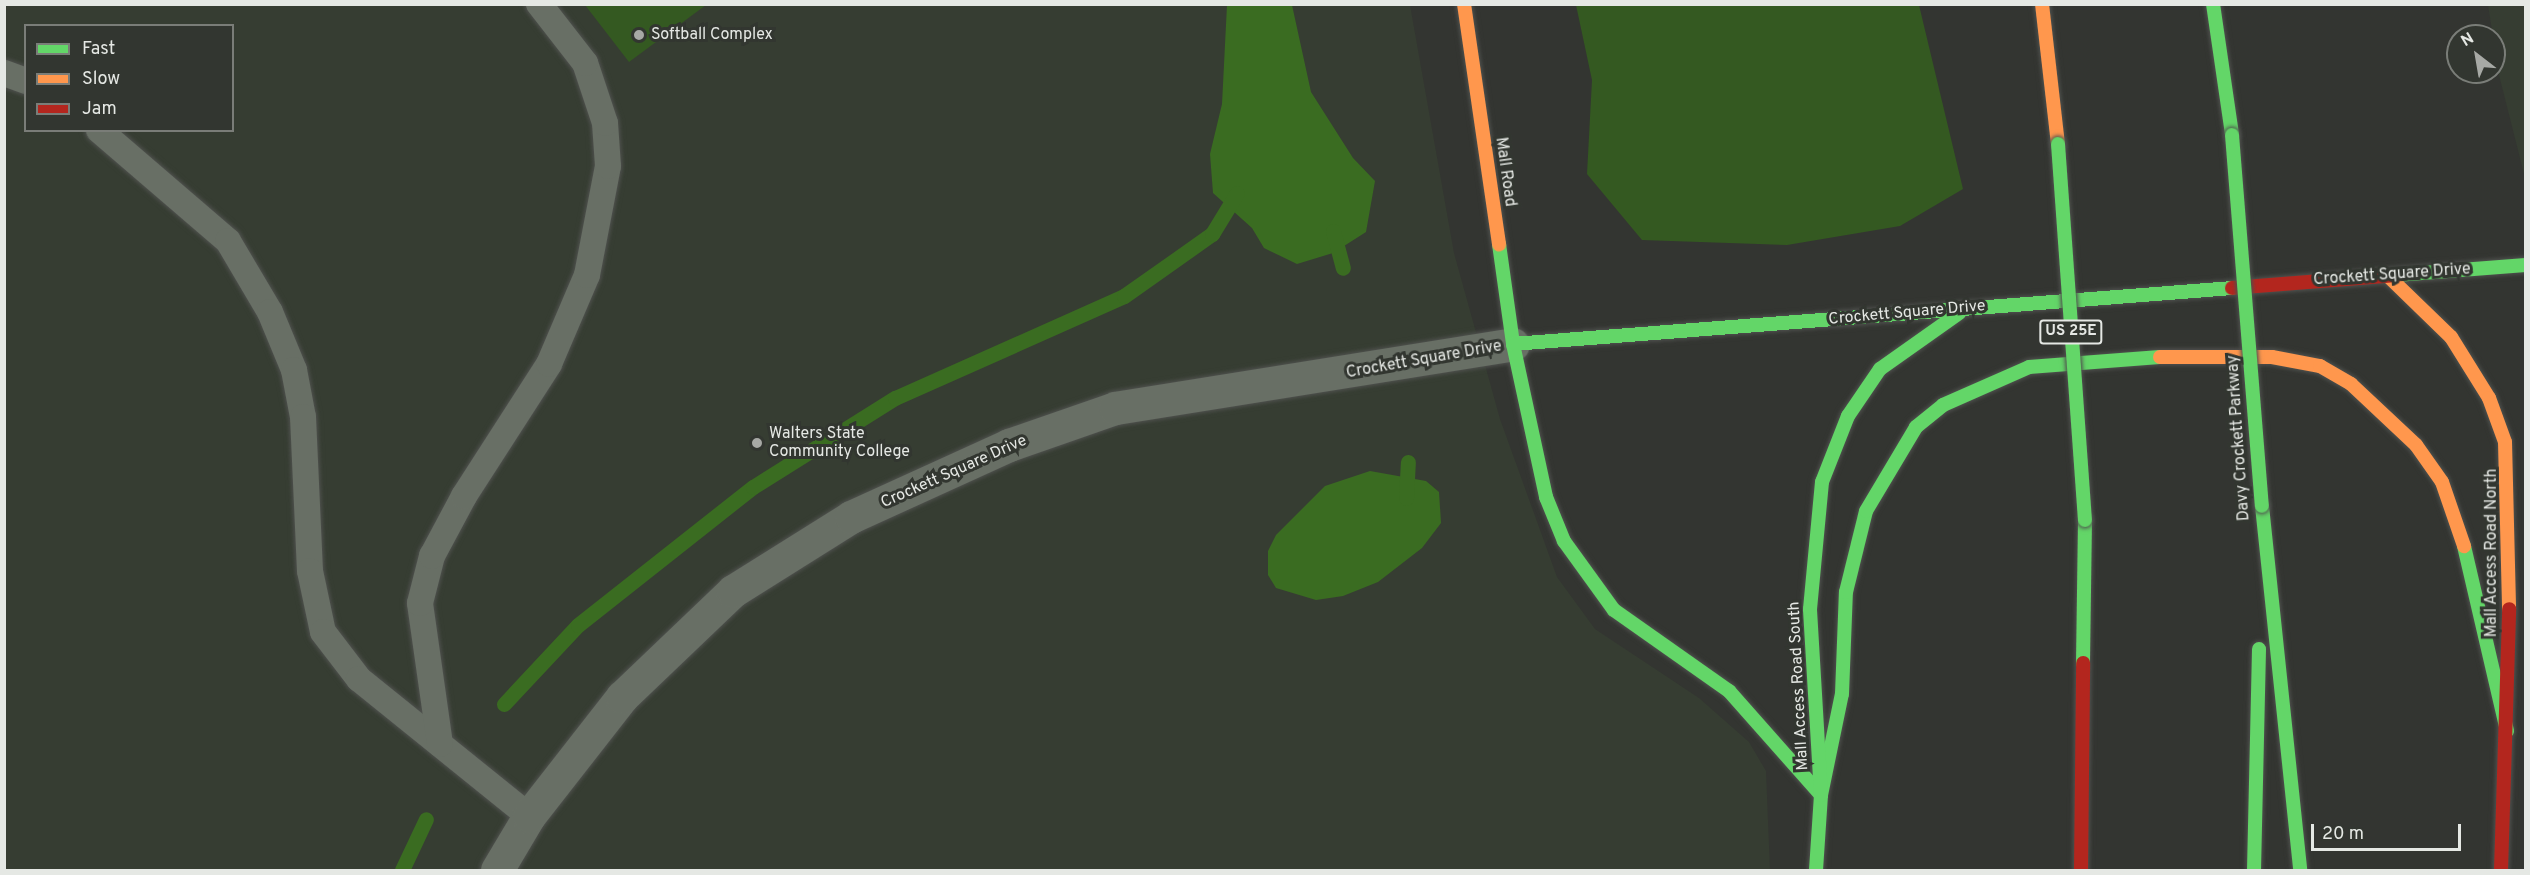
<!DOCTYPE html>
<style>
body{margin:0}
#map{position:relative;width:2530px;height:875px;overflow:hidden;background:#333531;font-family:Overpass,sans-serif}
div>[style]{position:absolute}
.built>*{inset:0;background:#363d32}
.green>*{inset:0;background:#345921}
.water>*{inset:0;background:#3a6c21}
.stream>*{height:15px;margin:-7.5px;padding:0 7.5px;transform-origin:7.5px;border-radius:7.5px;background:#3a6c21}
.roads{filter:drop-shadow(0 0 2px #4f514e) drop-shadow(0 0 2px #4f514e)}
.lane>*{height:26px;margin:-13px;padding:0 13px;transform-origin:13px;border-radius:13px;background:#686f65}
.street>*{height:33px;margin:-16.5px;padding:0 16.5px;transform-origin:16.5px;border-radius:16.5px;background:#686f65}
.fast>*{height:14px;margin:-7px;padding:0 7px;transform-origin:7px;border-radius:7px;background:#63d668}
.slow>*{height:14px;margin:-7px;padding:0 7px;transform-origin:7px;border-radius:7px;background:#ff974d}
.jam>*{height:14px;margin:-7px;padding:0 7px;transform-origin:7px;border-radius:7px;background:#b3261e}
.bridges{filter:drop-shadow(0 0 2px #4f514e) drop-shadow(0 0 2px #4f514e)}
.fast-bridge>*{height:14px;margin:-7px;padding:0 7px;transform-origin:7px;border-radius:7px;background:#63d668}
.dots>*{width:16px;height:16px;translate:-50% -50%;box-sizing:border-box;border:3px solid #323630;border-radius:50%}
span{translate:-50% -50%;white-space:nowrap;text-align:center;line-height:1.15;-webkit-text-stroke:6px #323630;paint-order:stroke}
.shield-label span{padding:2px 4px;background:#323630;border:2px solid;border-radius:4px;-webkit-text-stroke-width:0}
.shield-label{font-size:15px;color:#e5e8e4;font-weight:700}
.poi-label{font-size:16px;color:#e5e8e4}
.left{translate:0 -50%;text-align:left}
.street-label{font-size:16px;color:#e5e8e4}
.frame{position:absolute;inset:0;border:6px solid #e5e8e4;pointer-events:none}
.legend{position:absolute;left:24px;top:24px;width:210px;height:108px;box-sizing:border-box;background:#323630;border:2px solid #7a7d78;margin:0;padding:8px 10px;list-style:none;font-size:18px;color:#e5e8e4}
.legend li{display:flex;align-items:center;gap:12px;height:30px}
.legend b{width:30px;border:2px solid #7a7d78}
.north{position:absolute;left:2446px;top:24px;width:60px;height:60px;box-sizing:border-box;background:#323630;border:2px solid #7a7d78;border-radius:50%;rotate:329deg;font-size:16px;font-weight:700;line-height:24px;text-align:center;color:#e5e8e4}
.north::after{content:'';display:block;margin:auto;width:21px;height:27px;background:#a7a9a5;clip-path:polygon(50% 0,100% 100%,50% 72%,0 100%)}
.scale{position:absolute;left:2311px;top:824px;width:150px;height:27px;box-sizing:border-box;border:3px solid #e5e8e4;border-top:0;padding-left:8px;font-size:18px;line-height:21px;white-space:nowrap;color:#e5e8e4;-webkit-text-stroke:4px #323630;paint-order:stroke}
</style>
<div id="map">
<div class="built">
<i style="clip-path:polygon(evenodd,5px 4px,1410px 5px,1454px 253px,1500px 419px,1557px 577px,1595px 629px,1699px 698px,1749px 742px,1766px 771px,1770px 870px,5px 870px,5px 4px,26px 26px,232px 26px,232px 130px,26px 130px,26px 26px)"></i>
<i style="clip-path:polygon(2488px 5px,2525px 5px,2525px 178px,2499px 75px)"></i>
</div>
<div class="green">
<i style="clip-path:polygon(585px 5px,706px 5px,629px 62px)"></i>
<i style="clip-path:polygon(1576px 5px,1919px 5px,1963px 189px,1900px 226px,1787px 245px,1642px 240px,1587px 174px,1592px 80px)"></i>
</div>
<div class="water">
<i style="clip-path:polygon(1227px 5px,1292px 5px,1311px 92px,1353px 158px,1375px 181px,1366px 232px,1333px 253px,1297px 264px,1264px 248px,1252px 228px,1213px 193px,1210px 154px,1222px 104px)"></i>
<i style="clip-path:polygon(1370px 471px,1426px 481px,1439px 492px,1441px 523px,1422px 548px,1378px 582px,1343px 596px,1316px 600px,1276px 588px,1268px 575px,1268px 551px,1276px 535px,1325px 486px)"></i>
</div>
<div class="stream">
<i style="left:1333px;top:231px;width:38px;rotate:75deg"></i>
<i style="left:1406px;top:498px;width:36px;rotate:-87deg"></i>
<i style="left:504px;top:704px;width:108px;rotate:-46.9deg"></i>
<i style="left:578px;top:625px;width:223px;rotate:-38.3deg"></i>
<i style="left:753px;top:487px;width:168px;rotate:-32.1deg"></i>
<i style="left:895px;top:398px;width:251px;rotate:-24deg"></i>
<i style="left:1124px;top:296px;width:108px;rotate:-35.2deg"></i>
<i style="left:1212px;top:234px;width:48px;rotate:-58.6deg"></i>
<i style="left:402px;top:870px;width:56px;rotate:-64.8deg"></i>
</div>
<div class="roads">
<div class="lane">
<i style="left:4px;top:73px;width:23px;rotate:20deg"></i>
<i style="left:99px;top:130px;width:170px;rotate:40.7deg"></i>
<i style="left:228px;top:241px;width:82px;rotate:59.4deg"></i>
<i style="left:270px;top:312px;width:63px;rotate:67.5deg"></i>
<i style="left:294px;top:370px;width:48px;rotate:79.2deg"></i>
<i style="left:303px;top:417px;width:154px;rotate:87.4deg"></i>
<i style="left:310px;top:571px;width:62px;rotate:78deg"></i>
<i style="left:323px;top:632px;width:59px;rotate:52.5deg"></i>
<i style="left:359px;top:679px;width:218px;rotate:38.9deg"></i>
<i style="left:440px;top:744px;width:142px;rotate:-98.1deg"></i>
<i style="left:420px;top:603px;width:49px;rotate:-75.7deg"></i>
<i style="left:432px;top:556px;width:68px;rotate:-61.9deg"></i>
<i style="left:464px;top:496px;width:157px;rotate:-57.2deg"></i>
<i style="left:549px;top:364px;width:97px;rotate:-66.9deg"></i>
<i style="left:587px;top:275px;width:111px;rotate:-79.1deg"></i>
<i style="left:608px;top:166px;width:43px;rotate:-94deg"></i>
<i style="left:605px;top:123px;width:63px;rotate:-108.4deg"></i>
<i style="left:585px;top:63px;width:75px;rotate:-127.9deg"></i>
</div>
<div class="street">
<i style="left:497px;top:870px;width:63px;rotate:-59.3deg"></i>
<i style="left:529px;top:816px;width:151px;rotate:-52deg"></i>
<i style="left:622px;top:697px;width:153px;rotate:-43.7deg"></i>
<i style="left:733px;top:591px;width:139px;rotate:-32.1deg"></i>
<i style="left:851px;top:517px;width:174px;rotate:-24.5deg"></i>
<i style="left:1009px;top:445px;width:112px;rotate:-19.2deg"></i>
<i style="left:1115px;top:408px;width:403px;rotate:-9.1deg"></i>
</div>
<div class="fast">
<i style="left:2213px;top:4px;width:132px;rotate:81.7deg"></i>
<i style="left:1499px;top:244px;width:101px;rotate:82deg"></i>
<i style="left:1513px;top:344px;width:157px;rotate:77.8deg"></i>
<i style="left:1546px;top:497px;width:48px;rotate:67.8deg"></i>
<i style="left:1564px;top:541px;width:85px;rotate:54.1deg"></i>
<i style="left:1614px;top:610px;width:141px;rotate:35.2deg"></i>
<i style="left:1729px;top:691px;width:139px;rotate:48.5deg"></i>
<i style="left:2396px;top:275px;width:130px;rotate:-4.4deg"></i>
<i style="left:1513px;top:344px;width:721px;rotate:-4.45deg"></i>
<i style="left:2262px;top:506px;width:366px;rotate:84deg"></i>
<i style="left:2464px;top:546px;width:190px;rotate:76.9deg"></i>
<i style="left:2083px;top:663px;width:143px;rotate:-89.2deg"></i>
<i style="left:1821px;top:795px;width:103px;rotate:-78.3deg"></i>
<i style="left:1842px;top:694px;width:102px;rotate:-87.8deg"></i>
<i style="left:1846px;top:592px;width:83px;rotate:-76.1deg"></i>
<i style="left:1866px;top:511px;width:98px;rotate:-59.2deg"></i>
<i style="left:1916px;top:427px;width:35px;rotate:-39deg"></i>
<i style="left:1943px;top:405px;width:94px;rotate:-23.8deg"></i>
<i style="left:2029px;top:367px;width:131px;rotate:-4.4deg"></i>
<i style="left:1816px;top:870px;width:75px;rotate:-86.2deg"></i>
<i style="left:1821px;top:795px;width:186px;rotate:-93.4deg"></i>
<i style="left:1810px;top:609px;width:128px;rotate:-84.6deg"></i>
<i style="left:1822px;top:482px;width:71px;rotate:-68.5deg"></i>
<i style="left:1848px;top:416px;width:57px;rotate:-55.8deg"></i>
<i style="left:1880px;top:369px;width:97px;rotate:-35.3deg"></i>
<i style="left:2254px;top:870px;width:221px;rotate:-88.7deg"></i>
</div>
<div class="slow">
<i style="left:1464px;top:4px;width:243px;rotate:81.7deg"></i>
<i style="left:2042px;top:4px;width:141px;rotate:83.5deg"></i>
<i style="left:2389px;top:277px;width:86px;rotate:44.1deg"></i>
<i style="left:2451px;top:337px;width:72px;rotate:58.1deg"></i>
<i style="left:2489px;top:398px;width:47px;rotate:70deg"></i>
<i style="left:2505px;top:442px;width:167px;rotate:88.6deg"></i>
<i style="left:2160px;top:357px;width:112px"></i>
<i style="left:2272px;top:357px;width:49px;rotate:10.6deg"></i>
<i style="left:2320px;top:366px;width:36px;rotate:30deg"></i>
<i style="left:2351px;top:384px;width:89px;rotate:43.2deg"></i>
<i style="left:2416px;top:445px;width:45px;rotate:54.9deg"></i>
<i style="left:2442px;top:482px;width:68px;rotate:71deg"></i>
</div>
<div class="jam">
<i style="left:2232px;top:288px;width:165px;rotate:-4.5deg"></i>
<i style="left:2081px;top:870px;width:207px;rotate:-89.4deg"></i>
<i style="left:2501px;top:870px;width:261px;rotate:-88.2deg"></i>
</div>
</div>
<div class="bridges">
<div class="fast-bridge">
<i style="left:2232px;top:135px;width:372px;rotate:85.4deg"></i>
<i style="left:2058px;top:144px;width:377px;rotate:85.9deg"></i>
</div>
</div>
<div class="dots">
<i style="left:639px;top:35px;background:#a7a9a5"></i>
<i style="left:757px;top:443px;background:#a7a9a5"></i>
</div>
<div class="shield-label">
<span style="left:2071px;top:332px">US 25E</span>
</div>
<div class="poi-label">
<span class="left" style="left:651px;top:35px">Softball Complex</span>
<span class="left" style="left:769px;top:443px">Walters State<br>Community College</span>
</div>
<div class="street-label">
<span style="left:1505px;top:172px;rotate:82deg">Mall Road</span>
<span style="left:2392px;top:275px;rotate:-4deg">Crockett Square Drive</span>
<span style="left:1907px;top:313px;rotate:-5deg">Crockett Square Drive</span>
<span style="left:1424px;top:360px;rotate:-10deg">Crockett Square Drive</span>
<span style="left:2239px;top:438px;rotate:-94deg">Davy Crockett Parkway</span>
<span style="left:954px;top:472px;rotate:-24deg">Crockett Square Drive</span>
<span style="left:2492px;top:553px;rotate:-90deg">Mall Access Road North</span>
<span style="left:1799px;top:686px;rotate:-93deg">Mall Access Road South</span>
</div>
<div class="frame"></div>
<ul class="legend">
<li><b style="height:8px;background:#63d668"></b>Fast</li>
<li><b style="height:8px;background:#ff974d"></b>Slow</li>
<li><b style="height:8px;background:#b3261e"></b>Jam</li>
</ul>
<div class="north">N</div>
<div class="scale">20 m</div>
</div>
